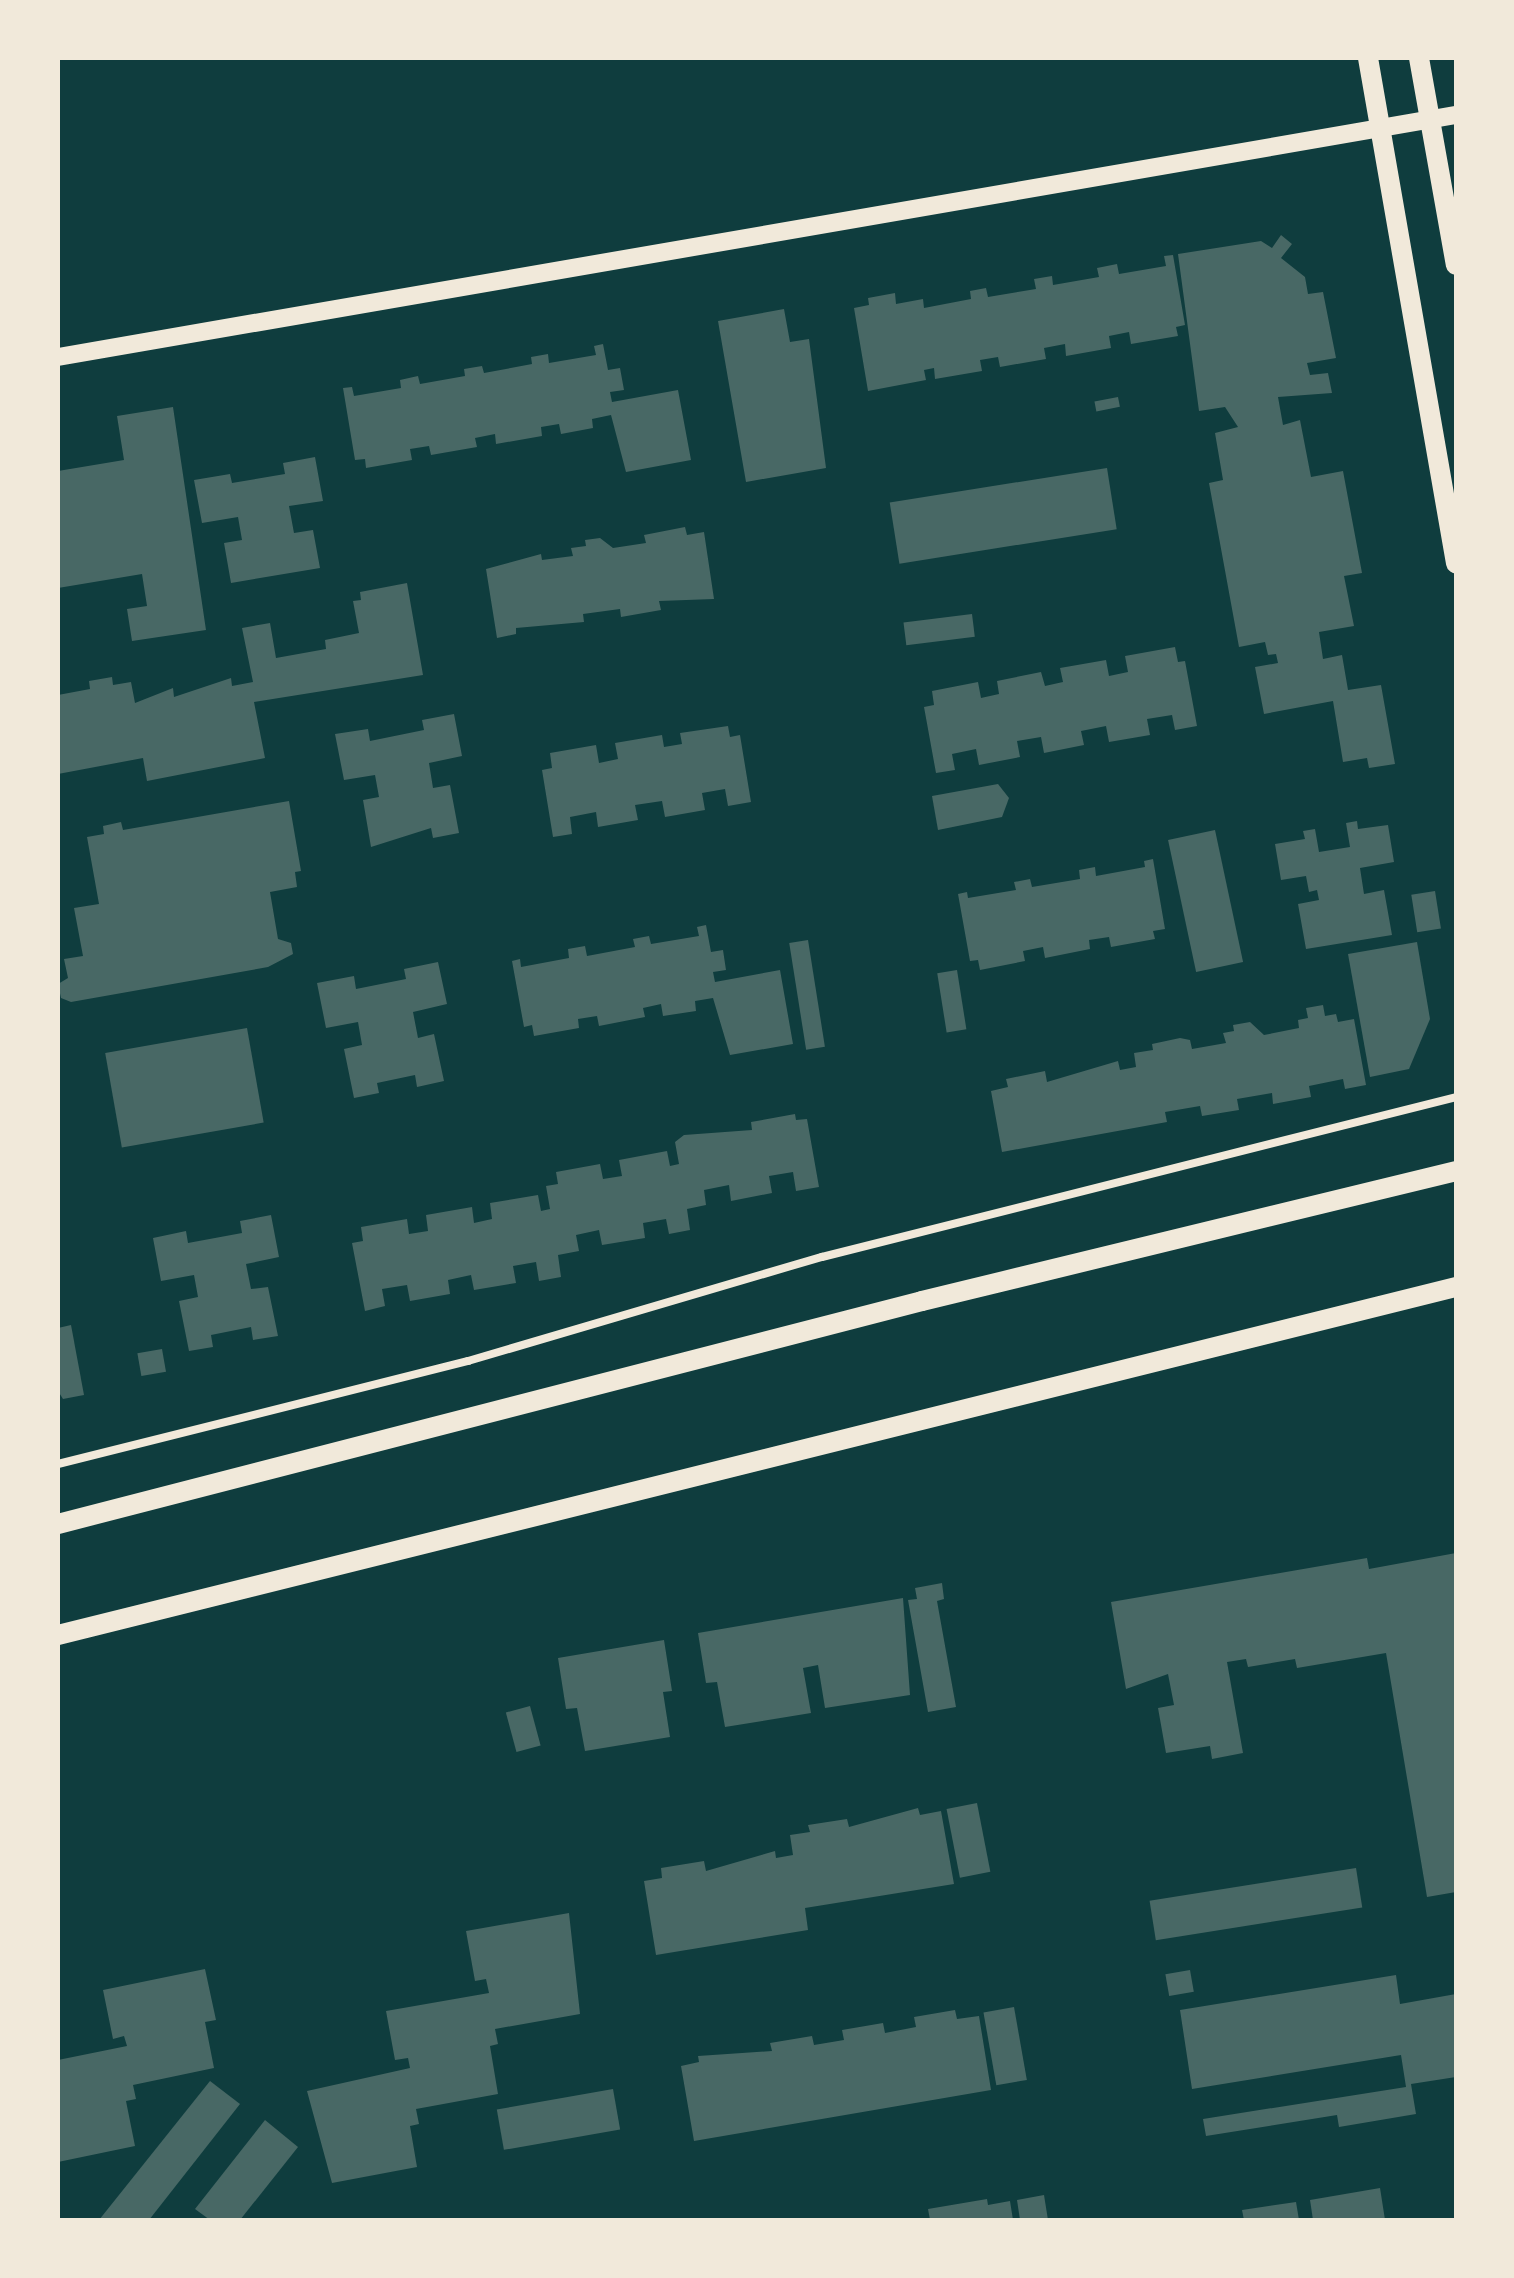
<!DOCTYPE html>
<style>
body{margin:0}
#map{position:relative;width:1514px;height:2278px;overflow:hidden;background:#0f3d3e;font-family:Mulish,sans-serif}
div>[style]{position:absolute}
.building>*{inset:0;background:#486865;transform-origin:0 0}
.service>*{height:8px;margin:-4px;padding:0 4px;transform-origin:4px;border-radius:4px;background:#f1e9da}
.tertiary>*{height:18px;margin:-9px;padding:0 9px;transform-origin:9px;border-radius:9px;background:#f1e9da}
.secondary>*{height:20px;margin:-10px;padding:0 10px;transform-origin:10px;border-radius:10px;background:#f1e9da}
span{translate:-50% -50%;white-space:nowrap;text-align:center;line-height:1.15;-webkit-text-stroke:8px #f1e9da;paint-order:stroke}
.frame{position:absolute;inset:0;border:60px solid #f1e9da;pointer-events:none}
</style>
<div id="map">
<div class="building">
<i style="clip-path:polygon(1281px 235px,1292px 244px,1281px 258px,1305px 277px,1308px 294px,1323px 292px,1336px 358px,1307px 363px,1310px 375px,1328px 373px,1332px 393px,1278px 397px,1283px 425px,1300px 420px,1311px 477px,1343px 471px,1362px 573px,1344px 576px,1354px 626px,1319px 632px,1323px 659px,1342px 655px,1348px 690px,1381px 685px,1395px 764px,1369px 768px,1367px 758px,1343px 762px,1333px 701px,1264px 714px,1255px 667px,1278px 663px,1276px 654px,1268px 655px,1265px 642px,1239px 647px,1209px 483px,1223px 480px,1215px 433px,1238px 427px,1225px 407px,1199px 411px,1178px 254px,1261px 241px,1272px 248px)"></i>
<i style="clip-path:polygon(1173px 255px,1185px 325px,1176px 327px,1178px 336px,1131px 344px,1129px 332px,1109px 336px,1111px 348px,1066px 356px,1065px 344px,1044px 348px,1046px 359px,1000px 367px,998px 357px,980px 360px,982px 371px,935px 379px,934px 368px,924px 370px,926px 380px,868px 391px,854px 308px,869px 305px,868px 298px,895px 293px,896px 304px,923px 299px,924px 308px,971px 299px,970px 291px,986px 288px,988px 297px,1036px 289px,1034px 279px,1052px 276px,1053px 285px,1099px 277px,1097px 268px,1117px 264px,1119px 274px,1166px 266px,1164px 256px)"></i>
<i style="clip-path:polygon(784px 309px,790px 342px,809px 339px,826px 468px,746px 482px,718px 321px)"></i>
<i style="clip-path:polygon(603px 344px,608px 370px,620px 368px,624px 390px,610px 392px,612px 402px,678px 390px,691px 460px,626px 472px,611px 415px,592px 419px,593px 428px,561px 434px,559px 424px,541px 427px,542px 436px,496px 444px,495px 434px,475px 438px,477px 447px,431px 455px,429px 446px,410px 449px,412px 460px,366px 468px,365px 459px,355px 460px,343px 388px,352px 387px,354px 396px,401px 388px,400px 380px,418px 376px,420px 384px,465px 376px,464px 369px,482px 366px,484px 373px,532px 364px,531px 357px,548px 354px,549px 363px,596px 355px,594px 346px)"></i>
<i style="left:1118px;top:397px;width:10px;height:24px;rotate:79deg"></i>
<i style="clip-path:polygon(173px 407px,206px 630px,132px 641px,127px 609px,147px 606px,142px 574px,58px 588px,58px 471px,124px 460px,117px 416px)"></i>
<i style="clip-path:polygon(315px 457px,323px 501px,289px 506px,294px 533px,313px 530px,320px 568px,231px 583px,224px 543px,242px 540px,238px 517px,202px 523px,194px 480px,230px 474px,232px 483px,285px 474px,283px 463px)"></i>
<i style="left:1107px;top:468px;width:62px;height:220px;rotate:81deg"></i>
<i style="clip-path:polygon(685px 527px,687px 535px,704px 532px,714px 599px,659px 601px,661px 610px,621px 617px,620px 609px,583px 614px,584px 622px,516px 628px,516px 634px,497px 638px,486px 569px,541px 554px,542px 560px,573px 556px,571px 548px,586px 546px,585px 540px,600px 538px,613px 548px,646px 543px,644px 535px)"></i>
<i style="clip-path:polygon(407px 583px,423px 675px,254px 702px,265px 758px,147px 781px,143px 758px,58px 774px,58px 695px,90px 689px,89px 681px,112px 677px,113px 685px,131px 682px,135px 703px,173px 688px,174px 697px,231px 678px,232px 686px,253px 682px,242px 628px,270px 623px,276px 658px,326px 649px,325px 640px,359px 633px,353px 601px,361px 600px,360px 592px)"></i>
<i style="left:972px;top:614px;width:23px;height:69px;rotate:83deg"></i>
<i style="clip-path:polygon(1175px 647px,1178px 662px,1185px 661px,1197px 726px,1175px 730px,1172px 715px,1147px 719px,1150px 735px,1109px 742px,1106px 726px,1081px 731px,1084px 745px,1044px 753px,1041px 737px,1017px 741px,1020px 757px,979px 765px,976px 749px,952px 754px,955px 770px,936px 773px,924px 707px,934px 705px,932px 691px,978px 682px,981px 698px,999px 694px,997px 681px,1041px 672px,1045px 686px,1063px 682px,1060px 668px,1106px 660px,1109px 676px,1128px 672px,1125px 656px)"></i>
<i style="clip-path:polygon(454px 714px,462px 756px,429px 763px,433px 788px,450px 785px,459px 833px,433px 838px,431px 828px,371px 847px,363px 800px,379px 797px,375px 775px,344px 780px,335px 734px,368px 729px,370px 741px,424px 730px,422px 720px)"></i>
<i style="clip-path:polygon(728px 726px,730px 737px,740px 735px,751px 802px,728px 806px,725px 789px,702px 793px,705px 810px,665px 817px,662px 801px,635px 805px,638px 820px,598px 827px,596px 812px,570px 817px,572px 834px,553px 837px,542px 770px,552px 768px,550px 753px,596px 745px,599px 763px,618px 759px,615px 743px,662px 735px,664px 747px,682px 744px,680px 733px)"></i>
<i style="clip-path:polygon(998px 784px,1009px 798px,1002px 817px,938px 830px,932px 796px)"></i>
<i style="clip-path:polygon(289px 801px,301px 871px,295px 872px,297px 887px,270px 892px,278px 939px,291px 943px,293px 954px,268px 967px,71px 1002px,61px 998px,58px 984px,68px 978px,64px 959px,83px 956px,74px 908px,99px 904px,87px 837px,104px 834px,103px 826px,121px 822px,123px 830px)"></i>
<i style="clip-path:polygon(1357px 821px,1358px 829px,1388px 825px,1394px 862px,1360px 868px,1364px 894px,1384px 890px,1392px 935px,1306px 949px,1298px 904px,1319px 900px,1317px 890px,1309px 892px,1306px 876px,1281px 880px,1275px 844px,1305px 839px,1303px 831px,1315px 829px,1319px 852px,1350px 847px,1346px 823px)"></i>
<i style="left:1215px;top:830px;width:135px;height:48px;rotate:78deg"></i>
<i style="clip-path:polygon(1153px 859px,1165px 929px,1153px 931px,1155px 939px,1111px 947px,1109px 937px,1089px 940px,1090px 949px,1045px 958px,1043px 947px,1023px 951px,1025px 961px,980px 970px,978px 960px,970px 961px,958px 894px,967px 892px,968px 898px,1016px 890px,1014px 882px,1030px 879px,1032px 887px,1080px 879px,1079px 870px,1095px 867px,1096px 876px,1145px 867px,1144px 861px)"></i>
<i style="left:1435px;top:891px;width:38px;height:24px;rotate:81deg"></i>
<i style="clip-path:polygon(706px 925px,711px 952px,723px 950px,726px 970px,713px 972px,715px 982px,780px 970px,793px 1044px,730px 1055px,713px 998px,695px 1001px,696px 1011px,663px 1016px,661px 1004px,643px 1008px,645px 1017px,599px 1026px,597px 1016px,578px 1019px,579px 1028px,534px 1036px,532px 1025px,524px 1027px,512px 961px,520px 959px,521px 967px,569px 958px,568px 949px,585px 946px,587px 956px,635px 947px,633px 939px,649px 936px,651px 944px,699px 936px,697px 927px)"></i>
<i style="left:808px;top:940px;width:108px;height:19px;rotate:81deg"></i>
<i style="clip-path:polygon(1417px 942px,1430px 1019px,1409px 1069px,1370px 1077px,1348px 954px)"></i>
<i style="clip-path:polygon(438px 962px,447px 1004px,413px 1012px,418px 1038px,434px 1034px,444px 1081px,417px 1087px,415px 1075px,377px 1083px,379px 1093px,354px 1098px,344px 1049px,362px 1045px,358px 1022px,326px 1028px,317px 983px,354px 976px,356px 989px,406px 979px,404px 969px)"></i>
<i style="left:957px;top:970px;width:60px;height:20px;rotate:81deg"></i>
<i style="clip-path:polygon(1323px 1005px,1325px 1016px,1336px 1014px,1338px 1022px,1354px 1019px,1366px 1085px,1345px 1089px,1343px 1079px,1309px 1086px,1311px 1097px,1273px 1104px,1272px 1093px,1237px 1099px,1239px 1110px,1202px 1116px,1200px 1106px,1165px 1112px,1167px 1122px,1002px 1152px,991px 1091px,1008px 1087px,1006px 1079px,1045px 1071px,1047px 1082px,1118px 1061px,1120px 1070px,1136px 1067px,1134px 1053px,1153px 1050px,1152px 1044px,1180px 1038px,1190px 1040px,1192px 1049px,1226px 1043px,1223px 1033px,1234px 1031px,1233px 1025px,1250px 1022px,1264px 1035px,1299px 1028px,1298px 1020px,1308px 1018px,1306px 1008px)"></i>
<i style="left:247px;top:1028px;width:96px;height:144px;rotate:80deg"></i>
<i style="clip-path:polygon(795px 1114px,796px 1120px,807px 1119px,819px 1187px,796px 1191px,793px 1172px,769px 1176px,772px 1193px,731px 1201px,729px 1185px,704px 1190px,706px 1205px,687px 1209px,690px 1230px,669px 1234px,666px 1219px,643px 1223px,645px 1238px,602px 1245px,599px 1230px,576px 1235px,579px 1251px,558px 1255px,561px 1277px,539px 1281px,536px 1262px,513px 1266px,516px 1283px,474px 1290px,471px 1275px,448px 1280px,450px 1294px,410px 1301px,407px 1285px,382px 1289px,385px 1306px,365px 1311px,352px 1243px,363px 1241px,361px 1227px,407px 1219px,409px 1234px,428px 1231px,426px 1215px,472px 1207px,474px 1223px,492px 1219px,490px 1203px,538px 1195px,541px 1211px,550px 1209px,546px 1186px,558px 1184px,556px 1172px,600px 1164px,603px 1179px,622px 1176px,619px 1160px,667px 1151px,670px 1166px,679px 1164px,675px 1142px,684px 1135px,752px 1130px,751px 1122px)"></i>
<i style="clip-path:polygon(271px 1215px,279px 1257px,246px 1264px,251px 1289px,268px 1287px,278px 1336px,253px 1340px,251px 1327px,211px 1335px,213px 1347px,189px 1351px,179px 1301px,198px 1297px,194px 1275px,161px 1281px,153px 1238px,186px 1231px,188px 1243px,242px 1233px,240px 1221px)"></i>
<i style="clip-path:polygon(71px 1325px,84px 1395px,63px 1399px,58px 1391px,58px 1328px)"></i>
<i style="left:162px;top:1349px;width:23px;height:25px;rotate:80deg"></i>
<i style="clip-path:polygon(1456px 1553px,1456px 1892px,1427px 1897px,1386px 1653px,1297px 1668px,1295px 1659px,1248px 1667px,1246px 1659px,1227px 1662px,1243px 1753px,1212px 1759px,1210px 1746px,1166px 1753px,1158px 1708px,1174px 1705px,1168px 1674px,1126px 1689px,1111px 1602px,1367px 1558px,1369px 1569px)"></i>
<i style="clip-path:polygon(942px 1583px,944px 1599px,937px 1601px,956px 1707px,928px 1712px,908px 1600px,917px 1599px,915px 1588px)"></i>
<i style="clip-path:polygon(903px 1598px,910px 1695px,825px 1708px,818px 1665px,803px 1668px,811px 1713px,725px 1727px,717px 1682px,706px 1683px,698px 1633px)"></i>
<i style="clip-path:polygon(664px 1640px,672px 1691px,663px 1692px,670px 1737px,585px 1751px,577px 1708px,566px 1709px,558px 1658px)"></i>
<i style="left:530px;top:1706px;width:41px;height:25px;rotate:75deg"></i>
<i style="left:977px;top:1803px;width:70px;height:31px;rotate:79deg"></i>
<i style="clip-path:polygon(918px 1808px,920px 1815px,941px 1811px,954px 1884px,805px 1908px,808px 1930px,656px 1955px,644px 1881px,662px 1878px,661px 1868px,704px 1861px,706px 1871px,775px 1851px,776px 1858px,793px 1855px,790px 1835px,810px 1832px,808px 1825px,847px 1819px,849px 1827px)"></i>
<i style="left:1356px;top:1868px;width:40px;height:209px;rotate:81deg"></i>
<i style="clip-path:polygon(569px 1913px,580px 2014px,495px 2029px,498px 2044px,490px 2046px,498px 2094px,416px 2109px,419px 2124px,410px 2126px,417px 2167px,332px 2183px,307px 2091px,410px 2068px,408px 2058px,395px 2060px,386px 2011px,489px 1993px,486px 1979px,475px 1981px,466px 1931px)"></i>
<i style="clip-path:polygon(205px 1969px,216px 2020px,205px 2022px,214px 2068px,133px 2085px,136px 2099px,126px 2101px,135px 2146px,58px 2162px,58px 2060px,127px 2046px,124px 2036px,113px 2039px,103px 1990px)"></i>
<i style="left:1190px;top:1970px;width:22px;height:25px;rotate:80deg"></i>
<i style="clip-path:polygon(1396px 1975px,1400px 2004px,1456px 1994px,1456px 2077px,1411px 2084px,1416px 2114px,1339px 2127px,1337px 2115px,1206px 2136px,1203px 2119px,1406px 2087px,1401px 2055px,1192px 2089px,1180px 2010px)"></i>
<i style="left:1014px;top:2007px;width:74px;height:31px;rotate:80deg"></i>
<i style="clip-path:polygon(955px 2010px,957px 2019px,979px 2016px,991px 2090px,694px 2141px,681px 2066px,699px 2062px,698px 2056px,772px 2051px,770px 2043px,812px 2036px,814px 2045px,844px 2040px,842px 2030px,883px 2023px,885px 2033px,916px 2027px,914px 2017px)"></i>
<i style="clip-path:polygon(210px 2081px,240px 2104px,149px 2220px,99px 2220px)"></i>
<i style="left:613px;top:2089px;width:41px;height:118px;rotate:80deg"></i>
<i style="clip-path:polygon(265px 2120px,298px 2147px,240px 2220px,210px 2220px,195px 2209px)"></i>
<i style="clip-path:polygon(1380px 2188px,1385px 2220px,1313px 2220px,1310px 2200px)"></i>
<i style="clip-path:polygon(1044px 2195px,1048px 2220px,1020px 2220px,1017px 2200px)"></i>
<i style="clip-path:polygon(987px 2199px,988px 2205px,1010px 2201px,1013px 2220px,930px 2220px,928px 2209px)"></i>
<i style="clip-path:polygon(1296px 2202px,1299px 2220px,1244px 2220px,1242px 2210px)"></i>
</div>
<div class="service">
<i style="left:58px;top:1464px;width:423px;rotate:-14.1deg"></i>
<i style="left:468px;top:1361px;width:369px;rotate:-16.4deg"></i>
<i style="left:822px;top:1257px;width:654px;rotate:-14.16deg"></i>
</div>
<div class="tertiary">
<i style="left:58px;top:357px;width:1419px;rotate:-9.82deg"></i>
</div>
<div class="secondary">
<i style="left:1368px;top:58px;width:513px;rotate:80.12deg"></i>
<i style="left:1419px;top:58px;width:210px;rotate:79.9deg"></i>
<i style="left:58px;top:1524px;width:892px;rotate:-14.47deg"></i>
<i style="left:922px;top:1301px;width:550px;rotate:-13.68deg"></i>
<i style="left:58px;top:1635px;width:1441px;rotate:-13.98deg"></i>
</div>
<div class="frame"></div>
</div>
